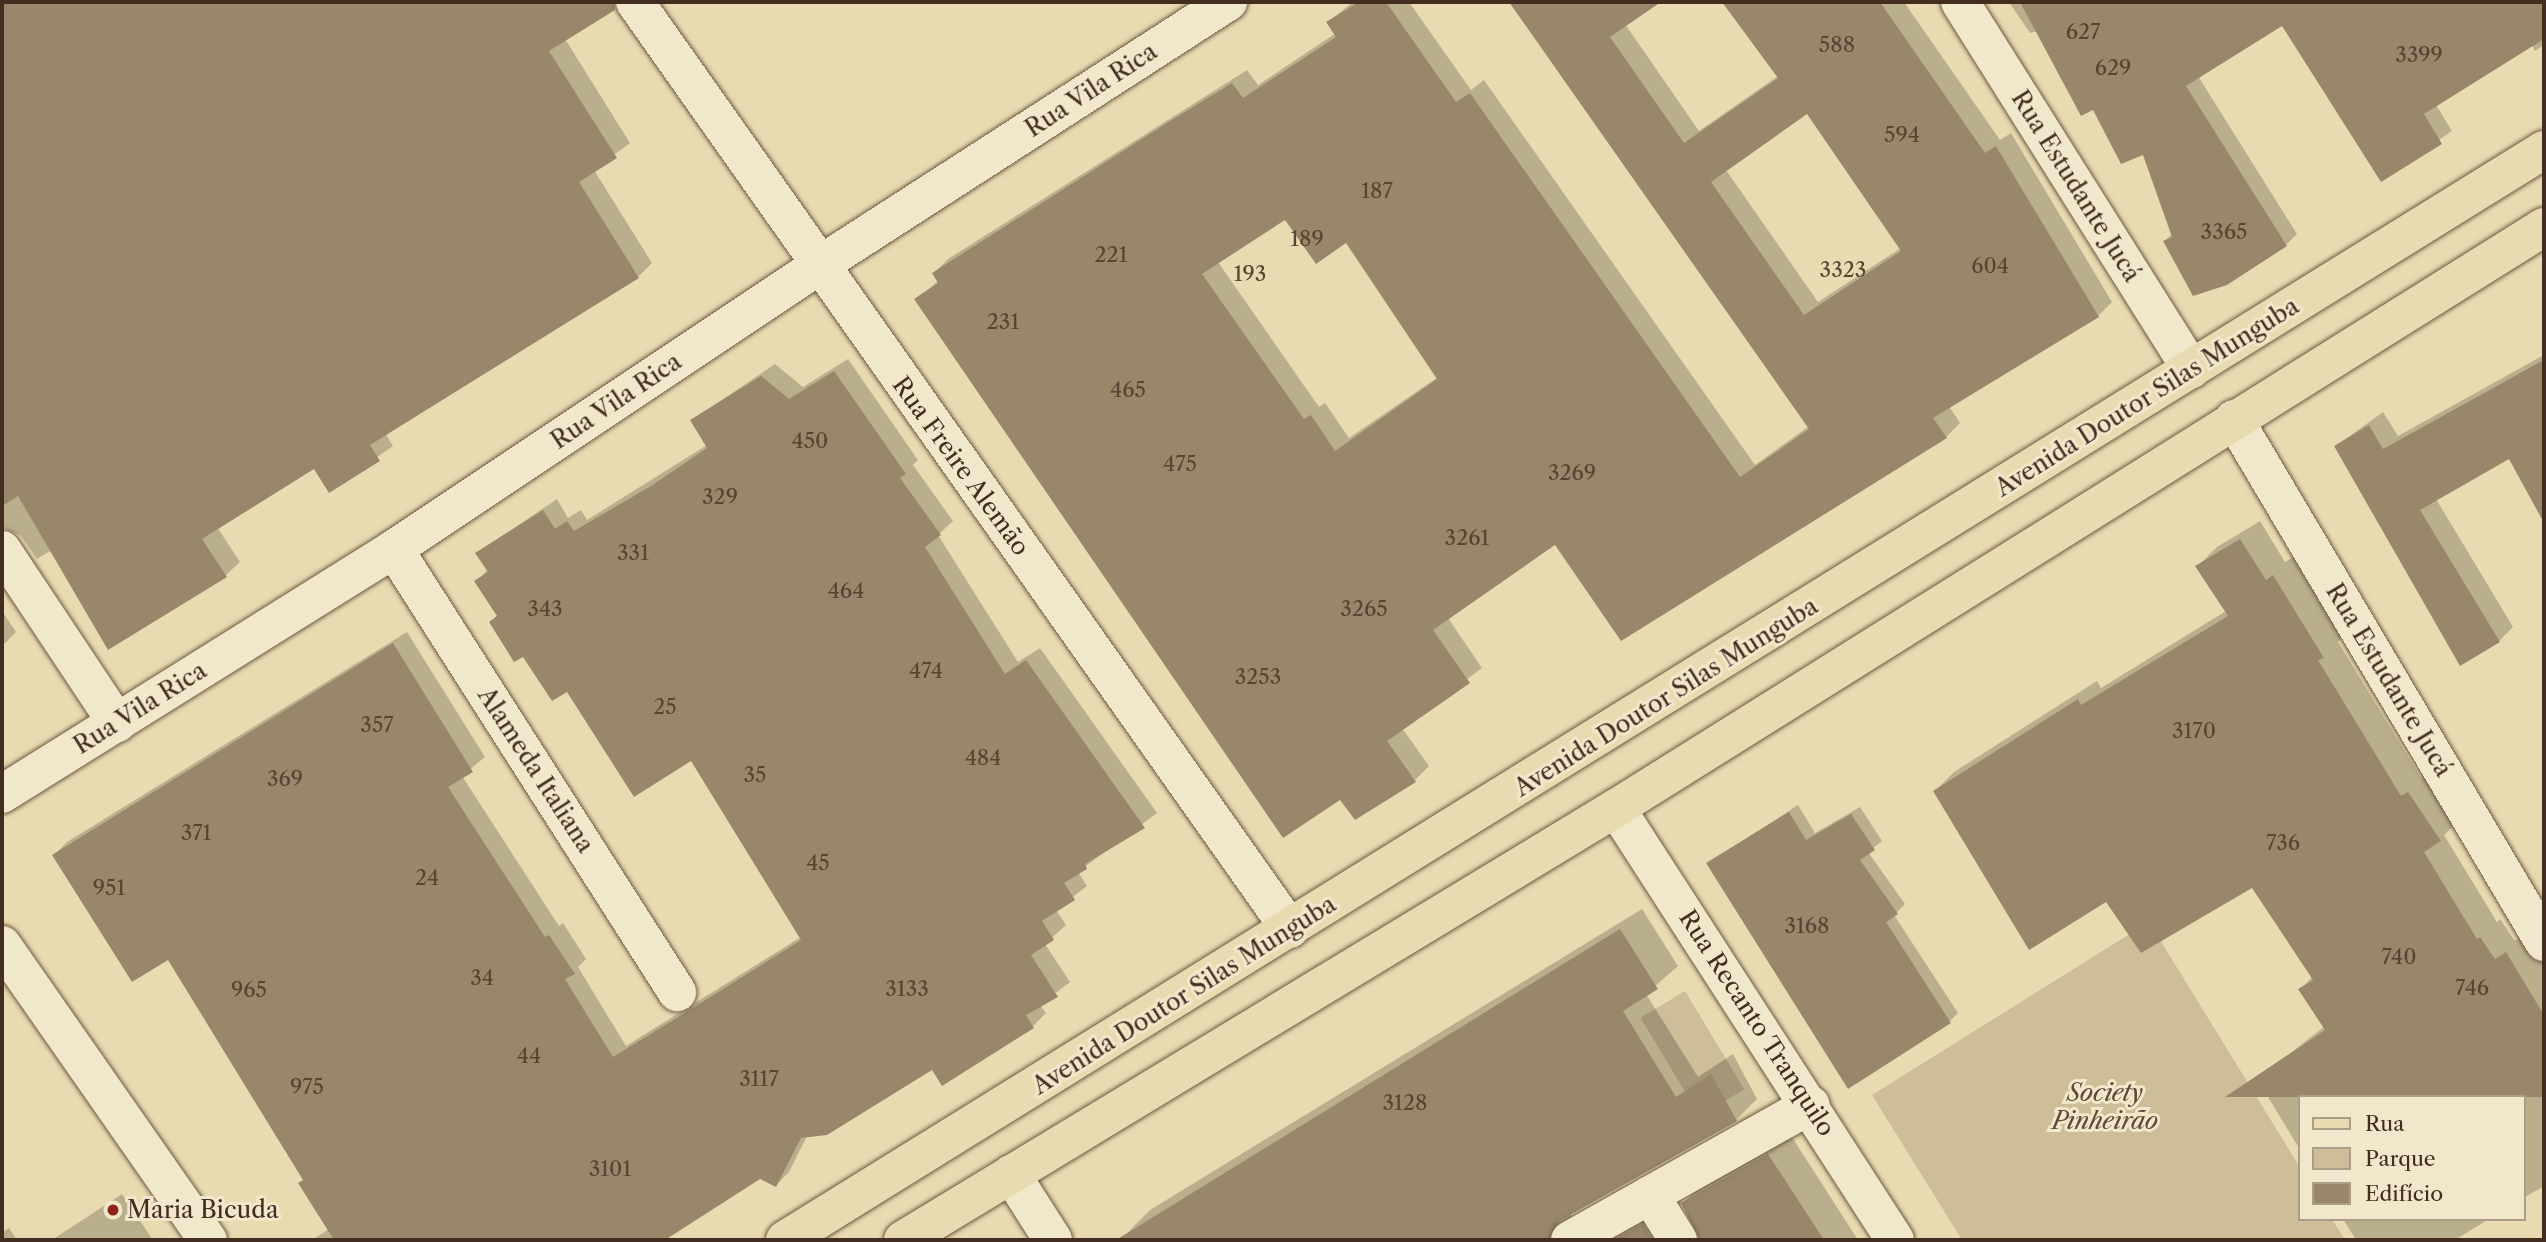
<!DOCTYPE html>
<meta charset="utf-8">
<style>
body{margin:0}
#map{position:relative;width:2546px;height:1242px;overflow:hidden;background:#e9dbb1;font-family:"Libre Caslon Text",serif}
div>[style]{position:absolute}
.green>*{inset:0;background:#cdbd98;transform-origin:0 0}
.shadow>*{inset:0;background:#0003}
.building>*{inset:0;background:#99876b}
.roads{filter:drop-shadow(0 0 2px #6c5844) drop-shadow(0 0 2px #6c5844)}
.minor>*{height:38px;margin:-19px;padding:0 19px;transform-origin:19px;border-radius:19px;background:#f1e8cc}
.major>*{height:38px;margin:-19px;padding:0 19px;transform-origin:19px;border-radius:19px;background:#e9dbb1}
.dots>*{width:19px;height:19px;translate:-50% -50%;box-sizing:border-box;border:4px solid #f1e8cc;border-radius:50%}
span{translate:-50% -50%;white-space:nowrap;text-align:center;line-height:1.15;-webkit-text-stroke:6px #f1e8cc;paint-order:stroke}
.number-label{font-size:21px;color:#584433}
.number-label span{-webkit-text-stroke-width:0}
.street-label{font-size:24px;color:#432d20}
.park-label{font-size:24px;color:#5f4a38;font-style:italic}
.poi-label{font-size:24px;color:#432d20}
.left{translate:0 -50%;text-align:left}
.frame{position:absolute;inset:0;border:4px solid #432d20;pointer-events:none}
.legend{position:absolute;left:2298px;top:1095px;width:228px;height:126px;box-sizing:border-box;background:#f1e8cc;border:2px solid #ab9d87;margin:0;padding:9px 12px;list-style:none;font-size:21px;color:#432d20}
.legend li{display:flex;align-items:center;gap:14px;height:35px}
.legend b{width:35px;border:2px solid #ab9d87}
</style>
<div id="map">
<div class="green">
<i style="clip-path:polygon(2149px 922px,2299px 1166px,2299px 1219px,2332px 1219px,2345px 1240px,1962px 1240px,1872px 1095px)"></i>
<i style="left:1685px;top:991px;width:115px;height:52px;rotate:59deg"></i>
</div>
<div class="shadow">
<i style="clip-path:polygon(2px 2px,542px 2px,630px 143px,594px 170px,652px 263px,638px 277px,385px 433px,393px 446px,329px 491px,315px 467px,217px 527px,240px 562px,226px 575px,50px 551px,37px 559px,21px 536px,2px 527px)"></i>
<i style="clip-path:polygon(evenodd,1353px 2px,1409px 2px,1471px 90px,1484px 80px,1755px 465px,1809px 426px,1514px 2px,1658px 2px,1625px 24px,1699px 131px,1778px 76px,1725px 2px,1904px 2px,2000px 140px,2011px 133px,2112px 302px,2098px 316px,1949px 406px,1960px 423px,1946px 437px,1621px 639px,1555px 543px,1448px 618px,1482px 668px,1402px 728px,1429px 766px,1415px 780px,917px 299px,939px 280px,934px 273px,948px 259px,1247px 70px,1258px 85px,1336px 33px,1328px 22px,1353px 2px,1808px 111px,1901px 248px,1818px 302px,1726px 170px,1808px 111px,1353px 2px,1286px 217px,1347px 240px,1438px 377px,1349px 438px,1325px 403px,1319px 407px,1218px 262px,1286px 217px)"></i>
<i style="clip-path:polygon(2009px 2px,2544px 2px,2544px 45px,2535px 51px,2532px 45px,2436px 105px,2452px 131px,2382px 179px,2283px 24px,2198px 76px,2297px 234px,2286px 245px,2165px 241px,2172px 234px,2144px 153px,2094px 108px,2038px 31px,2030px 33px)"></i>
<i style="clip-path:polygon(2544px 355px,2544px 480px,2510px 457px,2436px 499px,2513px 627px,2499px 641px,2336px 446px,2383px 412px,2398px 436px)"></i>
<i style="clip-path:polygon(848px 359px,918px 460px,913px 465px,953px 521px,938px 535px,1018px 662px,1040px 648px,1157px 813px,1078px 872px,1087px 886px,1056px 910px,1066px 925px,1045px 944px,1070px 982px,1040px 1005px,1046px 1013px,1033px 1026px,932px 1068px,807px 1136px,789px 1172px,776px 1185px,760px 1177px,661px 1240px,312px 1240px,329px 1229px,305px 1179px,168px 958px,54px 855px,67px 842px,407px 632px,485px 757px,462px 776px,559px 926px,563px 923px,586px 959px,578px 967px,626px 1046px,801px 937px,692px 759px,567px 690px,491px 622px,498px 615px,477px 581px,488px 569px,477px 553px,557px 499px,568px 518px,581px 510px,587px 520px,707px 445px,692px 420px,775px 364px,803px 387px)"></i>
<i style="clip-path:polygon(2260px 521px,2285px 562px,2293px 557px,2342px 637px,2338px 642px,2421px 778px,2428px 774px,2459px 821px,2444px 835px,2497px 922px,2500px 919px,2515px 941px,2526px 934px,2544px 964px,2544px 1186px,2523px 1198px,2523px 1097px,2299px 1097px,2299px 1148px,2257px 1079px,2325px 1026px,2301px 989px,2313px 976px,2253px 886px,2107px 899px,1935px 791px,1954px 772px,2097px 681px,2101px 688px,2226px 611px,2198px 566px,2217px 547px)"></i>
<i style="clip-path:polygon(2px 611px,16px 632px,2px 646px)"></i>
<i style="clip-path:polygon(1798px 805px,1815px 833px,1860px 807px,1882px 841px,1868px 852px,1905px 904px,1894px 915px,1958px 1013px,1950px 1021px,1709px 863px)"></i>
<i style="clip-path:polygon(1642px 909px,1678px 966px,1646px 994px,1698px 1077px,1733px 1054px,1757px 1099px,1736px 1120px,1571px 1212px,1572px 1230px,1664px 1205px,1688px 1238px,1702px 1238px,1683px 1203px,1704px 1182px,1790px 1134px,1858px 1240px,1134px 1240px,1129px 1231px,1150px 1210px)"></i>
<i style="clip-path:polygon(122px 1194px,153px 1240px,52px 1240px)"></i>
<i style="clip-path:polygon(2343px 1219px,2489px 1219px,2455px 1240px,2356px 1240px)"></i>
<i style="clip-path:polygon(9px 1228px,17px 1240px,2px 1240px,2px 1233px)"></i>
</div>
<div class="building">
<i style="clip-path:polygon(2px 2px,614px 2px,615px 10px,549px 51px,617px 158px,579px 182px,639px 278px,370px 445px,380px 461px,329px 493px,314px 469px,202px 539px,227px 577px,108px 650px,18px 496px,2px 506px)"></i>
<i style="clip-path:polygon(evenodd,1359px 2px,1386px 2px,1456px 102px,1470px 93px,1740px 477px,1809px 429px,1509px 2px,1661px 2px,1610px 37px,1684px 143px,1778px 78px,1722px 2px,1880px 2px,1985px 153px,1996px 146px,2099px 317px,1933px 418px,1947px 438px,1621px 641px,1555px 545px,1433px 630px,1470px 683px,1387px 741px,1416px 782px,1355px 820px,1340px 800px,1283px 838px,914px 299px,938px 283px,932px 273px,1167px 123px,1232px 83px,1243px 98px,1336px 37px,1326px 22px,1359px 2px,1807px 114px,1901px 251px,1804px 315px,1711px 182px,1807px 114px,1359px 2px,1285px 220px,1316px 264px,1346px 243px,1437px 379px,1335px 451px,1311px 415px,1304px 419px,1202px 274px,1285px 220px)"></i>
<i style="clip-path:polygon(2020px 2px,2544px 2px,2544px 39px,2424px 114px,2442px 144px,2381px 182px,2282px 26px,2186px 86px,2287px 246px,2227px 285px,2193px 296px,2163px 241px,2172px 237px,2143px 155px,2121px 164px,2093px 110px,2081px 116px)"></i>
<i style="clip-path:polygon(2544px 360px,2544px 523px,2509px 459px,2420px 510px,2500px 642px,2460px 666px,2334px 446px,2369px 425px,2383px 449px)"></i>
<i style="clip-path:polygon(834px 371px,906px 474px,900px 478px,941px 535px,925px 547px,1005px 674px,1026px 660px,1145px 828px,1085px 864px,1087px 869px,1064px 883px,1075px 900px,1042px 921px,1054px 940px,1031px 955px,1058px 997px,1026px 1015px,1034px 1028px,942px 1086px,932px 1070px,827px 1135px,801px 1138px,776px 1187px,760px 1179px,665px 1240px,334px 1240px,298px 1183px,303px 1180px,168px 960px,132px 982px,52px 855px,393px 643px,473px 772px,448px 787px,545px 937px,549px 935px,575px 974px,565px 979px,613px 1057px,688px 1011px,801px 940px,691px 761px,634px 797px,567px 692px,552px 701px,523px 657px,514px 662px,489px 622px,497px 616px,474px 581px,488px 572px,475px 553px,543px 510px,555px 529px,567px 521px,574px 531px,651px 486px,707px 448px,690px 420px,761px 376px,789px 399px)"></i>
<i style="clip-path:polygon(2240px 539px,2266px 580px,2273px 575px,2324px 658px,2318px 660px,2401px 796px,2408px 792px,2441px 841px,2424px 852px,2477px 939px,2480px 937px,2495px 959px,2506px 952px,2544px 1015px,2544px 1097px,2225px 1097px,2325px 1030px,2298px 989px,2313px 980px,2252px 888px,2141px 953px,2106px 902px,2029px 950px,1933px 791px,2078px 699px,2081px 705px,2228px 616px,2195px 566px)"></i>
<i style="clip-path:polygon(1789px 812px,1806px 840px,1851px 814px,1875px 850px,1860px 860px,1898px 914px,1886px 922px,1951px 1023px,1848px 1089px,1706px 863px)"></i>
<i style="clip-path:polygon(1620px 929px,1658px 989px,1623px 1011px,1676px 1097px,1711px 1074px,1737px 1121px,1559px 1221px,1548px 1240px,1116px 1240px)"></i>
<i style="clip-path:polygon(1768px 1154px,1824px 1240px,1700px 1240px,1681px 1203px)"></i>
<i style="clip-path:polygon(1643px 1224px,1652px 1240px,1614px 1240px)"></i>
</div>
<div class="roads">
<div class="minor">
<i style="left:635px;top:2px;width:1135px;rotate:54.76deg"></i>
<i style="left:1960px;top:2px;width:434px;rotate:57.8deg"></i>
<i style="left:2234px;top:419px;width:608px;rotate:59.34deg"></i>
<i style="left:394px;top:549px;width:526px;rotate:57.43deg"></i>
<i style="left:2px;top:550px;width:208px;rotate:56.4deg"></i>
<i style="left:2px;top:794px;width:462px;rotate:-32deg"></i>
<i style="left:394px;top:549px;width:510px;rotate:-33.72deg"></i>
<i style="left:818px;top:266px;width:488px;rotate:-32.8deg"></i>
<i style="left:1616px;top:808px;width:514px;rotate:57.14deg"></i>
<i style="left:2px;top:945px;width:360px;rotate:55.1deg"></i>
<i style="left:1011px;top:1174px;width:78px;rotate:57.5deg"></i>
<i style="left:1650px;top:1195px;width:53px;rotate:58.1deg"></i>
<i style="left:1570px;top:1240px;width:276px;rotate:-29.3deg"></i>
</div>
<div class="major">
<i style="left:785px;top:1240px;width:2069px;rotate:-31.79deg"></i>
<i style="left:903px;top:1240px;width:834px;rotate:-31.21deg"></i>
<i style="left:1616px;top:808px;width:1095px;rotate:-32.05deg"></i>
</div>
</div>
<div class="dots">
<i style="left:113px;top:1210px;background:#8f2418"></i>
</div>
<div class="number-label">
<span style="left:2083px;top:32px">627</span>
<span style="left:1837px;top:45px">588</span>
<span style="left:2419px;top:55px">3399</span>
<span style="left:2113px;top:68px">629</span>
<span style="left:1902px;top:135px">594</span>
<span style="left:1377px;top:191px">187</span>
<span style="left:2224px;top:232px">3365</span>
<span style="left:1307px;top:239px">189</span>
<span style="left:1111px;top:255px">221</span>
<span style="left:1990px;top:266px">604</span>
<span style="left:1843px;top:270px">3323</span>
<span style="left:1250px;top:274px">193</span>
<span style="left:1003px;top:322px">231</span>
<span style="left:1128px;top:390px">465</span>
<span style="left:810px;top:441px">450</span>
<span style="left:1180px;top:464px">475</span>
<span style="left:1572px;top:473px">3269</span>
<span style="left:720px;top:497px">329</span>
<span style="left:1467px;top:538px">3261</span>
<span style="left:633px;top:553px">331</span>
<span style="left:846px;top:591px">464</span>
<span style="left:545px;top:609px">343</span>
<span style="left:1364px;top:609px">3265</span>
<span style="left:926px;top:671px">474</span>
<span style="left:1258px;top:677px">3253</span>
<span style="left:665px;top:707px">25</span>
<span style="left:377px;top:725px">357</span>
<span style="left:2194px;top:731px">3170</span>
<span style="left:983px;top:758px">484</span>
<span style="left:755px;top:775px">35</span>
<span style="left:285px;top:779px">369</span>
<span style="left:196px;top:833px">371</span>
<span style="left:2283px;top:843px">736</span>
<span style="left:818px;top:863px">45</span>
<span style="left:427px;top:878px">24</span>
<span style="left:109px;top:888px">951</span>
<span style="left:1807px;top:926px">3168</span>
<span style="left:2399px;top:957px">740</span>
<span style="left:482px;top:978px">34</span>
<span style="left:2472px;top:988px">746</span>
<span style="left:907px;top:989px">3133</span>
<span style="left:249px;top:990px">965</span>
<span style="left:529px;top:1056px">44</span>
<span style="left:759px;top:1079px">3117</span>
<span style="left:307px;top:1087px">975</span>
<span style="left:1405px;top:1103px">3128</span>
<span style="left:610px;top:1169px">3101</span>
</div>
<div class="street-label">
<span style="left:1091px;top:90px;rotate:-33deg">Rua Vila Rica</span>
<span style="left:2076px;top:186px;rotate:58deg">Rua Estudante Jucá</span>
<span style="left:2147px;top:397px;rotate:-32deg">Avenida Doutor Silas Munguba</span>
<span style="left:616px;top:401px;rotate:-34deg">Rua Vila Rica</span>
<span style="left:961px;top:466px;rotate:54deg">Rua Freire Alemão</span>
<span style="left:2389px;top:680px;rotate:59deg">Rua Estudante Jucá</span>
<span style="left:1666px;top:697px;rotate:-32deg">Avenida Doutor Silas Munguba</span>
<span style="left:140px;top:708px;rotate:-32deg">Rua Vila Rica</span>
<span style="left:536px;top:770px;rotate:57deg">Alameda Italiana</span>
<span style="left:1184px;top:995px;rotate:-32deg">Avenida Doutor Silas Munguba</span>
<span style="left:1757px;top:1023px;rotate:57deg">Rua Recanto Tranquilo</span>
</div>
<div class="park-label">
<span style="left:2105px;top:1107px">Society<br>Pinheirão</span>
</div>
<div class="poi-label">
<span class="left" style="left:127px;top:1210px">Maria Bicuda</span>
</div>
<div class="frame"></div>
<ul class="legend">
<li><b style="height:9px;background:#e9dbb1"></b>Rua</li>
<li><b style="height:19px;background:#cdbd98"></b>Parque</li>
<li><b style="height:19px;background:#99876b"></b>Edifício</li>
</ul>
</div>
